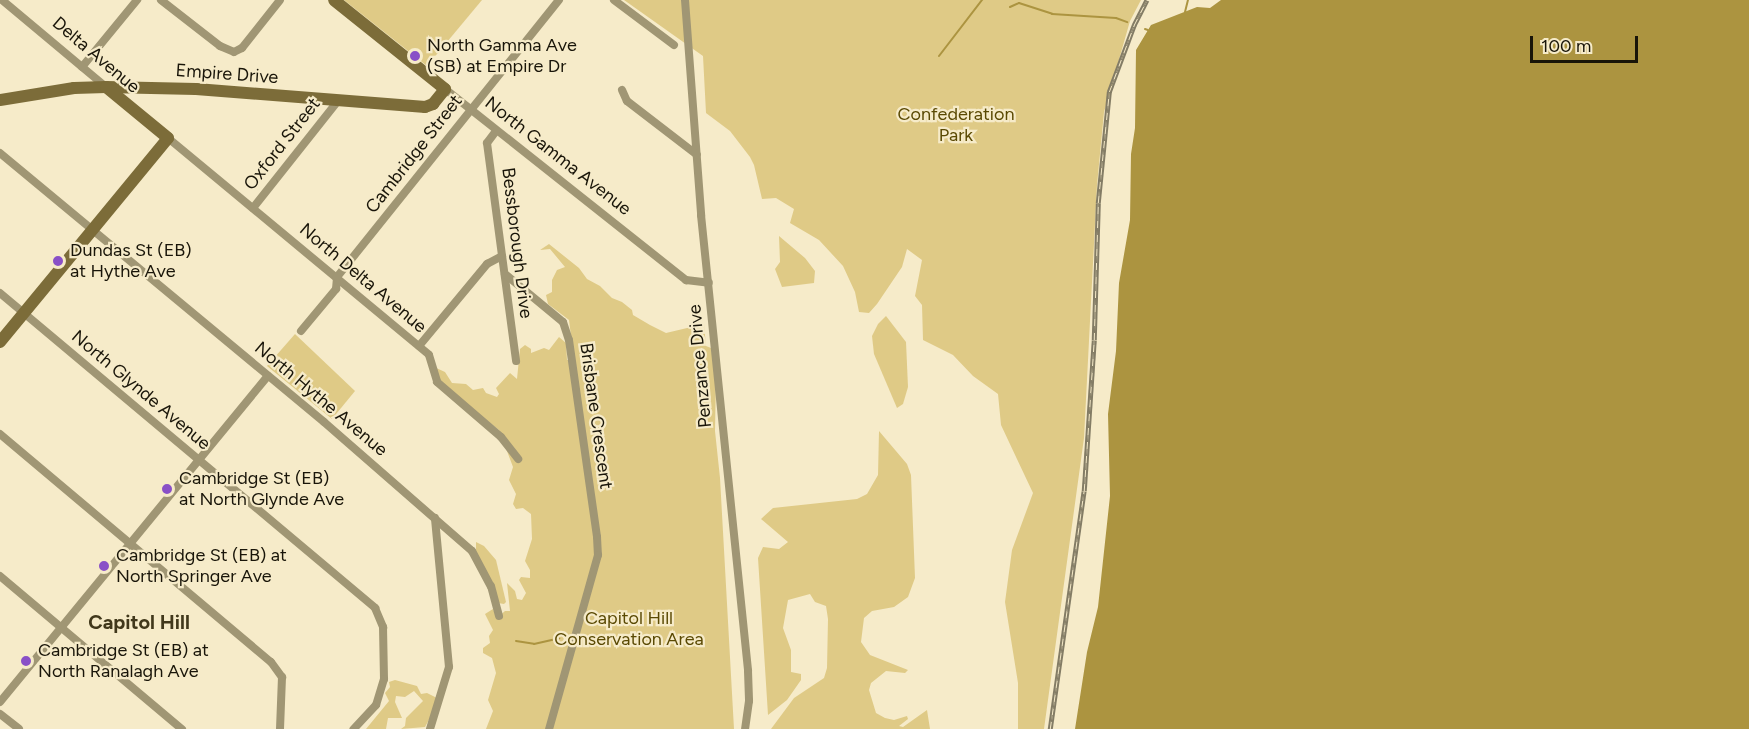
<!DOCTYPE html>
<style>
body{margin:0}
#map{position:relative;width:1749px;height:729px;overflow:hidden;background:#f6ebc9;font-family:Figtree,sans-serif}
div>[style]{position:absolute}
.green>*{inset:0;background:#dfca86}
.water>*{inset:0;background:#ac9440}
.stream>*{height:2px;margin:-1px;padding:0 1px;transform-origin:1px;border-radius:1px;background:#ac9440}
.street>*{height:8px;margin:-4px;padding:0 4px;transform-origin:4px;border-radius:4px;background:#a09674}
.secondary>*{height:12px;margin:-6px;padding:0 6px;transform-origin:6px;border-radius:6px;background:#7c6c39}
.rail>*{height:4.5px;margin-top:-2.25px;transform-origin:0;background:repeating-linear-gradient(90deg,#f6ebc9 0 7px,#837c65 0 14px);box-sizing:border-box;border-block:2px solid #837c65}
.dots>*{width:16px;height:16px;translate:-50% -50%;box-sizing:border-box;border:3px solid #f6ebc9;border-radius:50%}
span{translate:-50% -50%;white-space:nowrap;text-align:center;line-height:1.15;-webkit-text-stroke:4.5px #f6ebc9;paint-order:stroke}
.poi-label{font-size:18px;color:#191509}
.left{translate:0 -50%;text-align:left}
.street-label{font-size:18px;color:#191509}
.park-label{font-size:18px;color:#5a4903}
.neighbourhood-label{font-size:20px;color:#41381b;font-weight:700}
.scale{position:absolute;left:1530px;top:36px;width:108px;height:27px;box-sizing:border-box;border:3px solid #191509;border-top:0;padding-left:8px;font-size:18px;line-height:21px;white-space:nowrap;color:#191509;-webkit-text-stroke:4px #f6ebc9;paint-order:stroke}
</style>
<div id="map">
<div class="green">
<i style="clip-path:polygon(344px 0,482px 0,427px 66px)"></i>
<i style="clip-path:polygon(624px 0,1141px 0,1130px 21px,1104px 112px,1097px 185px,1084px 438px,1044px 729px,1018px 729px,1018px 683px,1005px 602px,1012px 550px,1033px 493px,1001px 425px,998px 394px,973px 376px,953px 355px,923px 340px,922px 305px,915px 296px,922px 260px,907px 249px,902px 267px,877px 304px,869px 313px,859px 312px,855px 292px,843px 266px,819px 240px,790px 223px,794px 209px,776px 198px,762px 199px,754px 165px,750px 157px,730px 131px,706px 113px,703px 56px)"></i>
<i style="clip-path:polygon(779px 236px,805px 258px,815px 271px,814px 283px,782px 287px,775px 269px,780px 262px)"></i>
<i style="clip-path:polygon(549px 244px,579px 268px,587px 279px,600px 286px,612px 298px,622px 302px,632px 310px,633px 315px,650px 325px,666px 333px,704px 324px,706px 346px,711px 348px,716px 377px,715px 431px,720px 478px,734px 729px,486px 729px,493px 711px,488px 700px,496px 673px,492px 658px,483px 653px,483px 648px,490px 643px,489px 636px,493px 630px,485px 614px,493px 609px,497px 618px,505px 611px,510px 611px,507px 583px,515px 591px,517px 599px,522px 600px,526px 593px,519px 580px,521px 577px,530px 578px,530px 570px,525px 561px,532px 539px,531px 514px,523px 508px,516px 509px,513px 504px,516px 494px,509px 480px,513px 467px,499px 430px,438px 382px,434px 367px,445px 372px,452px 383px,466px 384px,473px 390px,483px 388px,486px 393px,497px 397px,499px 394px,496px 388px,510px 373px,517px 379px,520px 349px,525px 345px,531px 349px,531px 353px,544px 348px,549px 350px,559px 337px,566px 343px,567px 360px,574px 360px,569px 320px,548px 304px,546px 295px,552px 292px,552px 280px,557px 270px,565px 267px,550px 249px,540px 250px)"></i>
<i style="clip-path:polygon(886px 316px,906px 342px,908px 387px,903px 404px,897px 408px,874px 354px,872px 336px,878px 324px)"></i>
<i style="clip-path:polygon(295px 334px,355px 391px,332px 419px,267px 366px)"></i>
<i style="clip-path:polygon(879px 431px,907px 464px,911px 475px,915px 578px,908px 597px,894px 607px,872px 611px,864px 618px,861px 642px,870px 655px,908px 670px,905px 673px,886px 671px,871px 683px,869px 690px,876px 713px,885px 718px,894px 720px,907px 716px,908px 719px,899px 726px,903px 727px,927px 710px,930px 729px,771px 729px,794px 698px,824px 678px,827px 668px,828px 619px,826px 606px,815px 602px,810px 594px,788px 600px,783px 628px,791px 650px,791px 672px,801px 674px,801px 680px,787px 700px,768px 715px,758px 558px,763px 547px,779px 549px,788px 542px,761px 519px,773px 508px,857px 499px,867px 494px,878px 475px)"></i>
<i style="clip-path:polygon(476px 542px,484px 546px,496px 560px,506px 602px,504px 604px,498px 603px,476px 554px)"></i>
<i style="clip-path:polygon(395px 680px,417px 686px,421px 694px,427px 693px,437px 698px,438px 703px,425px 727px,401px 729px,405px 726px,406px 718px,423px 701px,414px 691px,405px 697px,396px 696px,395px 702px,402px 718px,388px 718px,386px 729px,366px 729px,389px 701px,385px 693px,390px 687px,389px 682px)"></i>
</div>
<div class="water">
<i style="clip-path:polygon(1221px 0,1749px 0,1749px 729px,1075px 729px,1087px 652px,1098px 607px,1110px 496px,1108px 414px,1116px 351px,1119px 283px,1130px 220px,1131px 154px,1135px 128px,1136px 50px,1151px 25px,1197px 7px,1210px 8px)"></i>
</div>
<div class="stream">
<i style="left:1010px;top:7px;width:10px;rotate:-24deg"></i>
<i style="left:1019px;top:3px;width:35px;rotate:18deg"></i>
<i style="left:1052px;top:14px;width:64px;rotate:3.6deg"></i>
<i style="left:1116px;top:18px;width:12px;rotate:20deg"></i>
<i style="left:1185px;top:12px;width:12px;rotate:-76deg"></i>
<i style="left:1145px;top:29px;width:3px;rotate:18deg"></i>
<i style="left:939px;top:56px;width:71px;rotate:-52.5deg"></i>
<i style="left:565px;top:637px;width:3px;rotate:-18deg"></i>
<i style="left:516px;top:641px;width:18px;rotate:9deg"></i>
<i style="left:534px;top:644px;width:26px;rotate:-13deg"></i>
</div>
<div class="street">
<i style="left:2px;top:0;width:136px;rotate:39.9deg"></i>
<i style="left:161px;top:0;width:75px;rotate:37.9deg"></i>
<i style="left:220px;top:46px;width:15px;rotate:23deg"></i>
<i style="left:234px;top:52px;width:9px;rotate:-27deg"></i>
<i style="left:242px;top:48px;width:61px;rotate:-51.6deg"></i>
<i style="left:614px;top:0;width:75px;rotate:36.9deg"></i>
<i style="left:685px;top:0;width:216px;rotate:85.7deg"></i>
<i style="left:701px;top:215px;width:458px;rotate:84.1deg"></i>
<i style="left:748px;top:671px;width:30px;rotate:88deg"></i>
<i style="left:749px;top:701px;width:28px;rotate:98deg"></i>
<i style="left:82px;top:67px;width:87px;rotate:-50.6deg"></i>
<i style="left:445px;top:89px;width:308px;rotate:38.4deg"></i>
<i style="left:686px;top:280px;width:23px;rotate:7deg"></i>
<i style="left:622px;top:90px;width:12px;rotate:66deg"></i>
<i style="left:627px;top:101px;width:88px;rotate:37.6deg"></i>
<i style="left:496px;top:131px;width:15px;rotate:127deg"></i>
<i style="left:487px;top:143px;width:220px;rotate:82.4deg"></i>
<i style="left:168px;top:138px;width:339px;rotate:39.7deg"></i>
<i style="left:429px;top:355px;width:28px;rotate:73deg"></i>
<i style="left:437px;top:382px;width:84px;rotate:40.7deg"></i>
<i style="left:501px;top:437px;width:28px;rotate:52deg"></i>
<i style="left:0;top:153px;width:421px;rotate:39.7deg"></i>
<i style="left:324px;top:422px;width:196px;rotate:41.1deg"></i>
<i style="left:472px;top:551px;width:40px;rotate:62deg"></i>
<i style="left:491px;top:586px;width:31px;rotate:75deg"></i>
<i style="left:253px;top:208px;width:135px;rotate:-51.6deg"></i>
<i style="left:505px;top:274px;width:75px;rotate:39.6deg"></i>
<i style="left:563px;top:322px;width:19px;rotate:72deg"></i>
<i style="left:569px;top:340px;width:199px;rotate:81.9deg"></i>
<i style="left:597px;top:537px;width:18px;rotate:87deg"></i>
<i style="left:598px;top:555px;width:181px;rotate:105.7deg"></i>
<i style="left:0;top:293px;width:490px;rotate:40deg"></i>
<i style="left:375px;top:608px;width:21px;rotate:67deg"></i>
<i style="left:383px;top:627px;width:52px;rotate:88.9deg"></i>
<i style="left:384px;top:679px;width:27px;rotate:107deg"></i>
<i style="left:376px;top:705px;width:33px;rotate:133deg"></i>
<i style="left:301px;top:331px;width:55px;rotate:-50.2deg"></i>
<i style="left:336px;top:289px;width:12px;rotate:-85deg"></i>
<i style="left:337px;top:277px;width:355px;rotate:-51.3deg"></i>
<i style="left:419px;top:346px;width:107px;rotate:-50.3deg"></i>
<i style="left:487px;top:264px;width:17px;rotate:-28deg"></i>
<i style="left:0;top:434px;width:354px;rotate:40.1deg"></i>
<i style="left:271px;top:662px;width:19px;rotate:54deg"></i>
<i style="left:282px;top:677px;width:52px;rotate:92.2deg"></i>
<i style="left:0;top:576px;width:238px;rotate:40.1deg"></i>
<i style="left:0;top:702px;width:422px;rotate:-50.6deg"></i>
<i style="left:0;top:714px;width:24px;rotate:38deg"></i>
<i style="left:430px;top:729px;width:65px;rotate:-73deg"></i>
<i style="left:449px;top:667px;width:150px;rotate:-95.4deg"></i>
</div>
<div class="secondary">
<i style="left:0;top:100px;width:75px;rotate:-9.2deg"></i>
<i style="left:74px;top:88px;width:32px;rotate:-2deg"></i>
<i style="left:106px;top:87px;width:90px;rotate:1.3deg"></i>
<i style="left:196px;top:89px;width:230px;rotate:4.5deg"></i>
<i style="left:425px;top:107px;width:9px;rotate:-21deg"></i>
<i style="left:433px;top:104px;width:19px;rotate:-51deg"></i>
<i style="left:445px;top:89px;width:142px;rotate:-141.3deg"></i>
<i style="left:0;top:342px;width:264px;rotate:-50.5deg"></i>
<i style="left:168px;top:138px;width:80px;rotate:-140.6deg"></i>
</div>
<div class="rail">
<i style="left:1050px;top:729px;width:240px;rotate:-81.9deg"></i>
<i style="left:1084px;top:491px;width:151px;rotate:-86.2deg"></i>
<i style="left:1094px;top:340px;width:137px;rotate:-88.3deg"></i>
<i style="left:1098px;top:203px;width:112px;rotate:-84.3deg"></i>
<i style="left:1109px;top:92px;width:72px;rotate:-69.5deg"></i>
<i style="left:1134px;top:25px;width:28px;rotate:-63deg"></i>
</div>
<div class="dots">
<i style="left:415px;top:56px;background:#8950c7"></i>
<i style="left:58px;top:261px;background:#8950c7"></i>
<i style="left:167px;top:489px;background:#8950c7"></i>
<i style="left:104px;top:566px;background:#8950c7"></i>
<i style="left:26px;top:661px;background:#8950c7"></i>
</div>
<div class="poi-label">
<span class="left" style="left:427px;top:56px">North Gamma Ave<br>(SB) at Empire Dr</span>
<span class="left" style="left:70px;top:261px">Dundas St (EB)<br>at Hythe Ave</span>
<span class="left" style="left:179px;top:489px">Cambridge St (EB)<br>at North Glynde Ave</span>
<span class="left" style="left:116px;top:566px">Cambridge St (EB) at<br>North Springer Ave</span>
<span class="left" style="left:38px;top:661px">Cambridge St (EB) at<br>North Ranalagh Ave</span>
</div>
<div class="street-label">
<span style="left:96px;top:55px;rotate:40deg">Delta Avenue</span>
<span style="left:227px;top:74px;rotate:4deg">Empire Drive</span>
<span style="left:282px;top:144px;rotate:-52deg">Oxford Street</span>
<span style="left:414px;top:154px;rotate:-52deg">Cambridge Street</span>
<span style="left:558px;top:156px;rotate:38deg">North Gamma Avenue</span>
<span style="left:517px;top:243px;rotate:83deg">Bessborough Drive</span>
<span style="left:363px;top:278px;rotate:40deg">North Delta Avenue</span>
<span style="left:700px;top:366px;rotate:-95deg">Penzance Drive</span>
<span style="left:141px;top:390px;rotate:40deg">North Glynde Avenue</span>
<span style="left:321px;top:399px;rotate:40deg">North Hythe Avenue</span>
<span style="left:596px;top:416px;rotate:82deg">Brisbane Crescent</span>
</div>
<div class="park-label">
<span style="left:956px;top:125px">Confederation<br>Park</span>
<span style="left:629px;top:629px">Capitol Hill<br>Conservation Area</span>
</div>
<div class="neighbourhood-label">
<span style="left:139px;top:622px">Capitol Hill</span>
</div>
<div class="scale">100 m</div>
</div>
